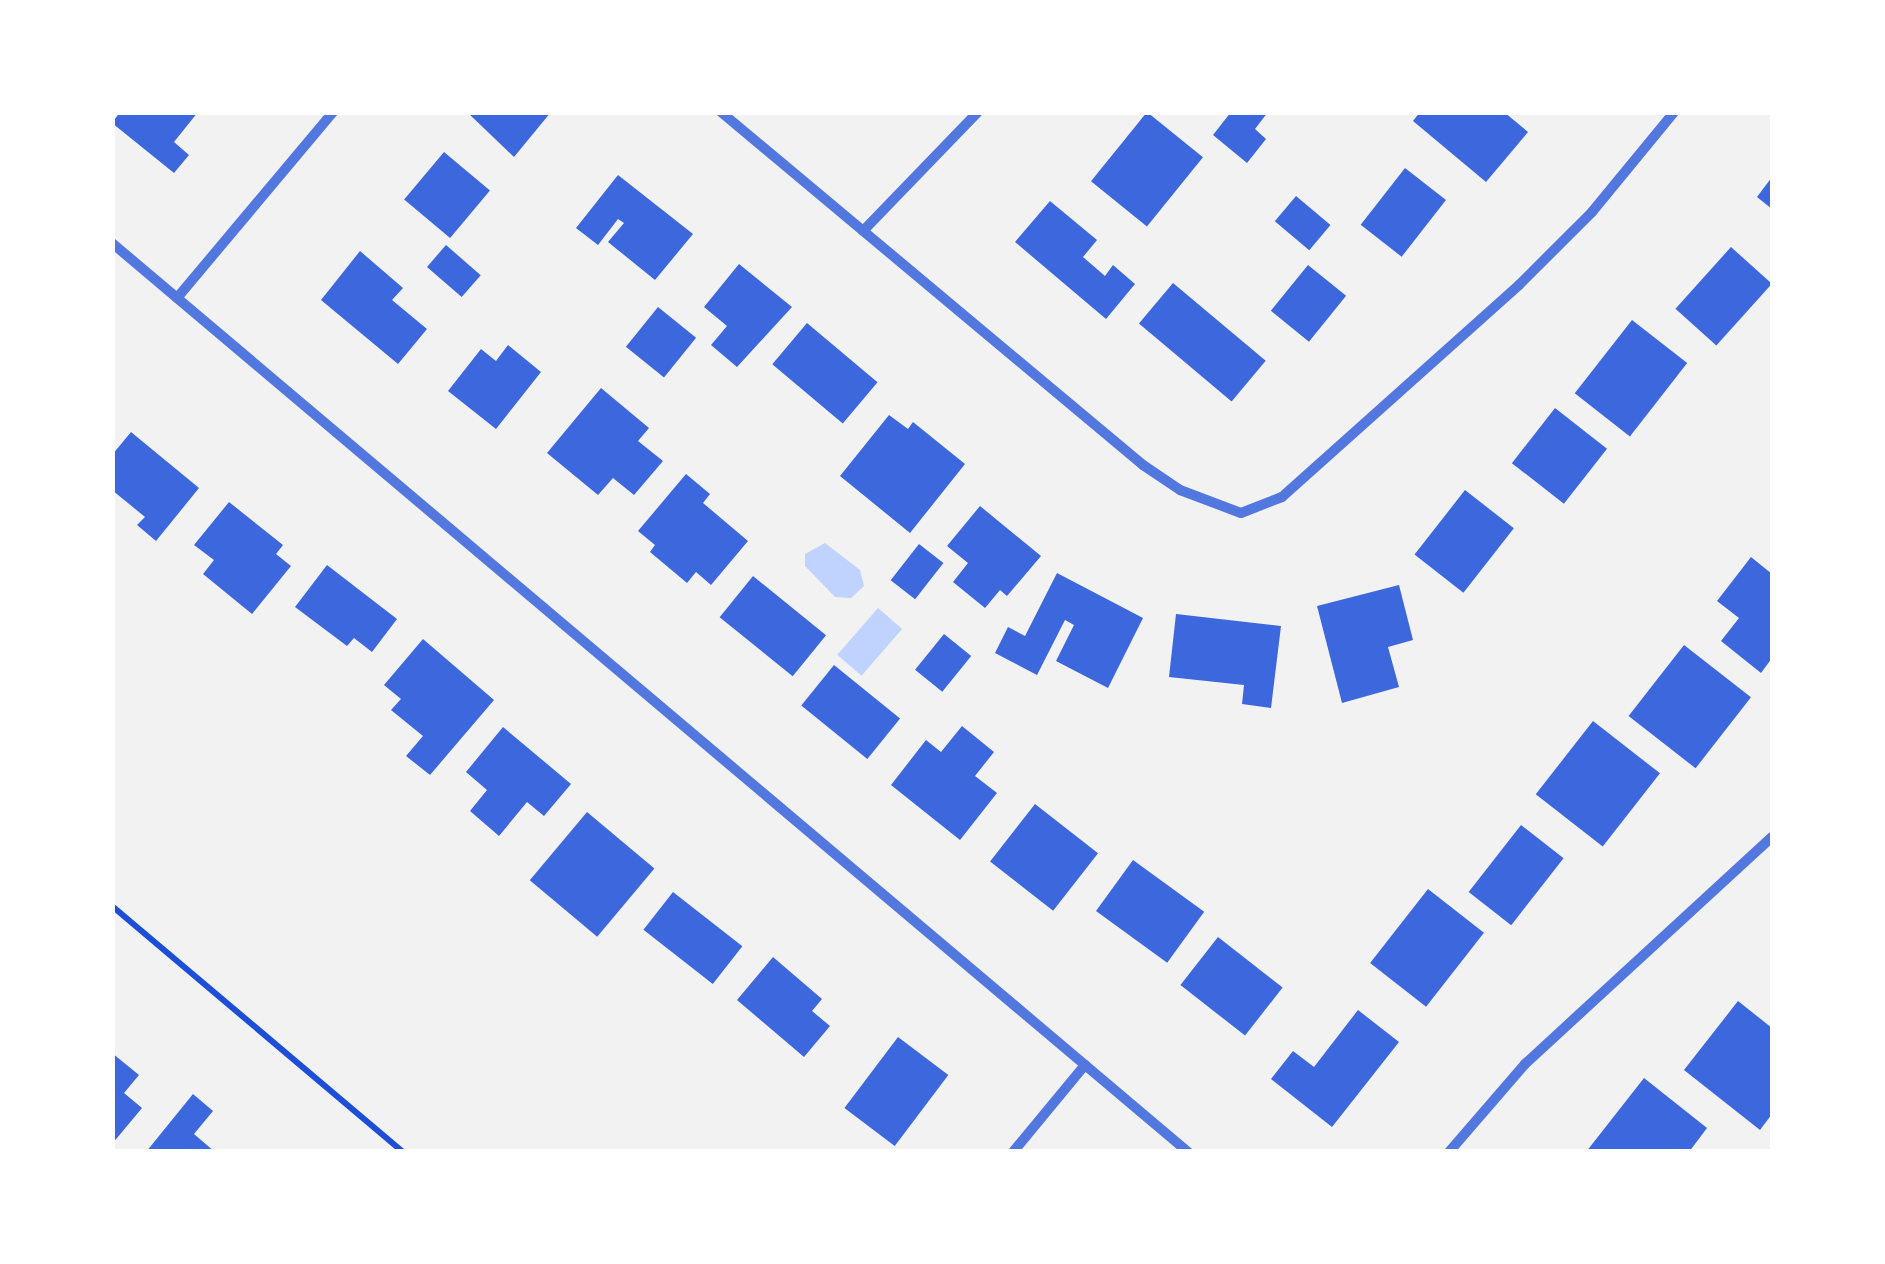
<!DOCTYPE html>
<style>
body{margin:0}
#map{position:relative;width:1885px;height:1264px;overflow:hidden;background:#f2f2f2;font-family:"Archivo Narrow",sans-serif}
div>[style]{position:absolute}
.water>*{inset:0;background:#bfd3fe;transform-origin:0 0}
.building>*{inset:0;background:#3d67dc;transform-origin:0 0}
.path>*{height:6px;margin:-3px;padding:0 3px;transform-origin:3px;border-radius:3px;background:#1d4ed8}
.minor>*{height:10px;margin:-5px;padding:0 5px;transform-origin:5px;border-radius:5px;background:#5277de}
span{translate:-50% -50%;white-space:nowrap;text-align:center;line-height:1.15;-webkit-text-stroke:10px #fff;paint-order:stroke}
.frame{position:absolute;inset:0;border:115px solid #fff;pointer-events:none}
</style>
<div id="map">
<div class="water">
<i style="clip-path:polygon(825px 543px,860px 570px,864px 586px,851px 598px,835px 597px,805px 566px,805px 554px)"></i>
<i style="left:878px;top:608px;width:32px;height:62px;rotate:41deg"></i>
</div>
<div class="building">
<i style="clip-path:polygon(120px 112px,198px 112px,174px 142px,189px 155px,174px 173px,112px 123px)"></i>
<i style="clip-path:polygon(467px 112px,551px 112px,514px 157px)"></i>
<i style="left:1147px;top:112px;width:72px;height:89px;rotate:39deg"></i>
<i style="clip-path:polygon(1231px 112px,1268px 112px,1255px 129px,1266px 139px,1247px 163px,1213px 135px)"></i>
<i style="clip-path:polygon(1420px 112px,1504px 112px,1528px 132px,1486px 182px,1413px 121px)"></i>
<i style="left:444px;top:152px;width:60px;height:62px;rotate:40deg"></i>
<i style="left:1405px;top:168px;width:52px;height:72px;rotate:38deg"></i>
<i style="clip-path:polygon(618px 175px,693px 234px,655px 280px,608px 242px,624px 223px,618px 219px,598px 245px,576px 228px)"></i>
<i style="clip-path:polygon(1772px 177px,1772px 209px,1757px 197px)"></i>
<i style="left:1296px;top:196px;width:45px;height:33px;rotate:40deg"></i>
<i style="clip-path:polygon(1050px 201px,1097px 240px,1083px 257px,1105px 276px,1113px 265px,1135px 284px,1106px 319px,1015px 242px)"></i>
<i style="left:446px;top:245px;width:46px;height:29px;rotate:41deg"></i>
<i style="left:1731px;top:247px;width:55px;height:83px;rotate:42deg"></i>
<i style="clip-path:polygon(360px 251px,403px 288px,392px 300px,427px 329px,398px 364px,321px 300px)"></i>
<i style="clip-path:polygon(739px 264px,792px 307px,737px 367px,711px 345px,727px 326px,704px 307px)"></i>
<i style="left:1308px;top:265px;width:49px;height:59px;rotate:39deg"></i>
<i style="left:1173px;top:283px;width:121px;height:53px;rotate:40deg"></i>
<i style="left:658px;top:307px;width:49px;height:51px;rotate:39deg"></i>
<i style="left:1632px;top:320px;width:70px;height:93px;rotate:38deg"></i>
<i style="left:807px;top:323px;width:92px;height:54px;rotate:40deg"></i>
<i style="clip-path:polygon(508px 345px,541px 372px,496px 429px,448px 391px,481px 349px,496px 361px)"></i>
<i style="clip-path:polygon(601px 388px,649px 428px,638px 441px,663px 461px,634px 495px,613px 478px,598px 495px,547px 453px)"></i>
<i style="left:1555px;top:408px;width:66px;height:70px;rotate:38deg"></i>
<i style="clip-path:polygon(889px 415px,908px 429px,913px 422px,965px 464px,910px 533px,840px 476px)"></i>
<i style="clip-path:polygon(131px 432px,199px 488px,156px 541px,137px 525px,145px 517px,112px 490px,112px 455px)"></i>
<i style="clip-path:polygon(686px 474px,710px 494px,703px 503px,748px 541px,711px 585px,696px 572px,687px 583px,650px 552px,655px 545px,638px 531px)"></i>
<i style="left:1465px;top:490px;width:62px;height:82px;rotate:38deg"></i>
<i style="clip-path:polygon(229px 502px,283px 545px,276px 554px,291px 566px,252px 614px,203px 574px,214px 560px,194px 545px)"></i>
<i style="clip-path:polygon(980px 506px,1041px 556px,1007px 596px,1000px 590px,985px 608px,953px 582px,968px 563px,947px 546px)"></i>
<i style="left:919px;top:544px;width:31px;height:46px;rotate:38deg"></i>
<i style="clip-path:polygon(1751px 557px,1772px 574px,1772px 658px,1761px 673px,1721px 641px,1739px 618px,1717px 601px)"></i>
<i style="clip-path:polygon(327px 565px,397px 619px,372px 652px,354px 638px,347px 646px,295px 607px)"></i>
<i style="clip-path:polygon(1057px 573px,1143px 618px,1108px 688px,1056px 661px,1074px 625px,1065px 620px,1037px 675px,995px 653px,1008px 627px,1025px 636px)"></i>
<i style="left:753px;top:576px;width:94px;height:53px;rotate:39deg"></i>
<i style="clip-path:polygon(1399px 585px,1413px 640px,1388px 647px,1399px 687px,1342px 703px,1317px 606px)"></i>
<i style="clip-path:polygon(1176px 614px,1281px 626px,1271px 708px,1242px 704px,1244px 685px,1169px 677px)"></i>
<i style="left:944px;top:634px;width:35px;height:46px;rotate:39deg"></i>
<i style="clip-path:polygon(423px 639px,494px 700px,430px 775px,406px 756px,423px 736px,391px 710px,401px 699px,384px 685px)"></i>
<i style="left:1684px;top:645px;width:85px;height:90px;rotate:38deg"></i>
<i style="left:834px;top:665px;width:85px;height:52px;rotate:39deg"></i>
<i style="left:1593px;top:721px;width:85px;height:93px;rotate:38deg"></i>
<i style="clip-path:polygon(962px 726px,994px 752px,975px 776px,997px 793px,960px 840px,891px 785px,926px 740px,941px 752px)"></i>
<i style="clip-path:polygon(503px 727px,571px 784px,544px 816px,527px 802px,499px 836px,470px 811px,487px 790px,466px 772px)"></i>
<i style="left:1035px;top:804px;width:80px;height:73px;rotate:38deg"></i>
<i style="left:587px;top:812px;width:88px;height:89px;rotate:40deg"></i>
<i style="left:1521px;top:825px;width:54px;height:85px;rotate:38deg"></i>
<i style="left:1133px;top:860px;width:88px;height:63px;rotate:36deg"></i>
<i style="left:1428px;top:889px;width:71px;height:94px;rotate:38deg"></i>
<i style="left:673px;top:892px;width:88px;height:48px;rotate:38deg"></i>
<i style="left:1218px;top:937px;width:82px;height:61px;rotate:38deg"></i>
<i style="clip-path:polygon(773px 957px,822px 999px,812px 1011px,830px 1026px,804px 1057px,737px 1000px)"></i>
<i style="clip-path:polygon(1738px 1001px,1772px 1028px,1772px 1114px,1760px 1130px,1684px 1070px)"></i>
<i style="clip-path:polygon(1358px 1010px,1399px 1042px,1332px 1127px,1271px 1079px,1293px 1051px,1314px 1067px)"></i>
<i style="left:898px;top:1037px;width:63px;height:89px;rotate:37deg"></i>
<i style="clip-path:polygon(112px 1053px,139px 1075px,124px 1093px,142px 1108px,112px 1144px)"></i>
<i style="clip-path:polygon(1644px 1078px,1707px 1128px,1689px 1152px,1586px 1152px)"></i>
<i style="clip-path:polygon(193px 1094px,213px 1111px,194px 1134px,215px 1152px,146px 1152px)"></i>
</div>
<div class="path">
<i style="left:112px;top:906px;width:381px;rotate:40.2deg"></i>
</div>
<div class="minor">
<i style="left:721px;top:112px;width:550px;rotate:39.91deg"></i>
<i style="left:1143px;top:465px;width:45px;rotate:34deg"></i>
<i style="left:1180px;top:490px;width:65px;rotate:20.7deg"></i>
<i style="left:1241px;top:513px;width:44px;rotate:-21.3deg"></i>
<i style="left:1282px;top:497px;width:318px;rotate:-41.8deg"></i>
<i style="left:1519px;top:285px;width:103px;rotate:-45deg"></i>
<i style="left:1592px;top:212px;width:129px;rotate:-50.6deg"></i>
<i style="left:863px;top:231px;width:165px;rotate:-46deg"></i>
<i style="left:112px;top:243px;width:1409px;rotate:40.19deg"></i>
<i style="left:177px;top:298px;width:243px;rotate:-50deg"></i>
<i style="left:1013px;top:1152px;width:113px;rotate:-50.4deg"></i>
<i style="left:1449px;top:1152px;width:116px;rotate:-49.2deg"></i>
<i style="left:1525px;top:1064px;width:335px;rotate:-42.6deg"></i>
</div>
<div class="frame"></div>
</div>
